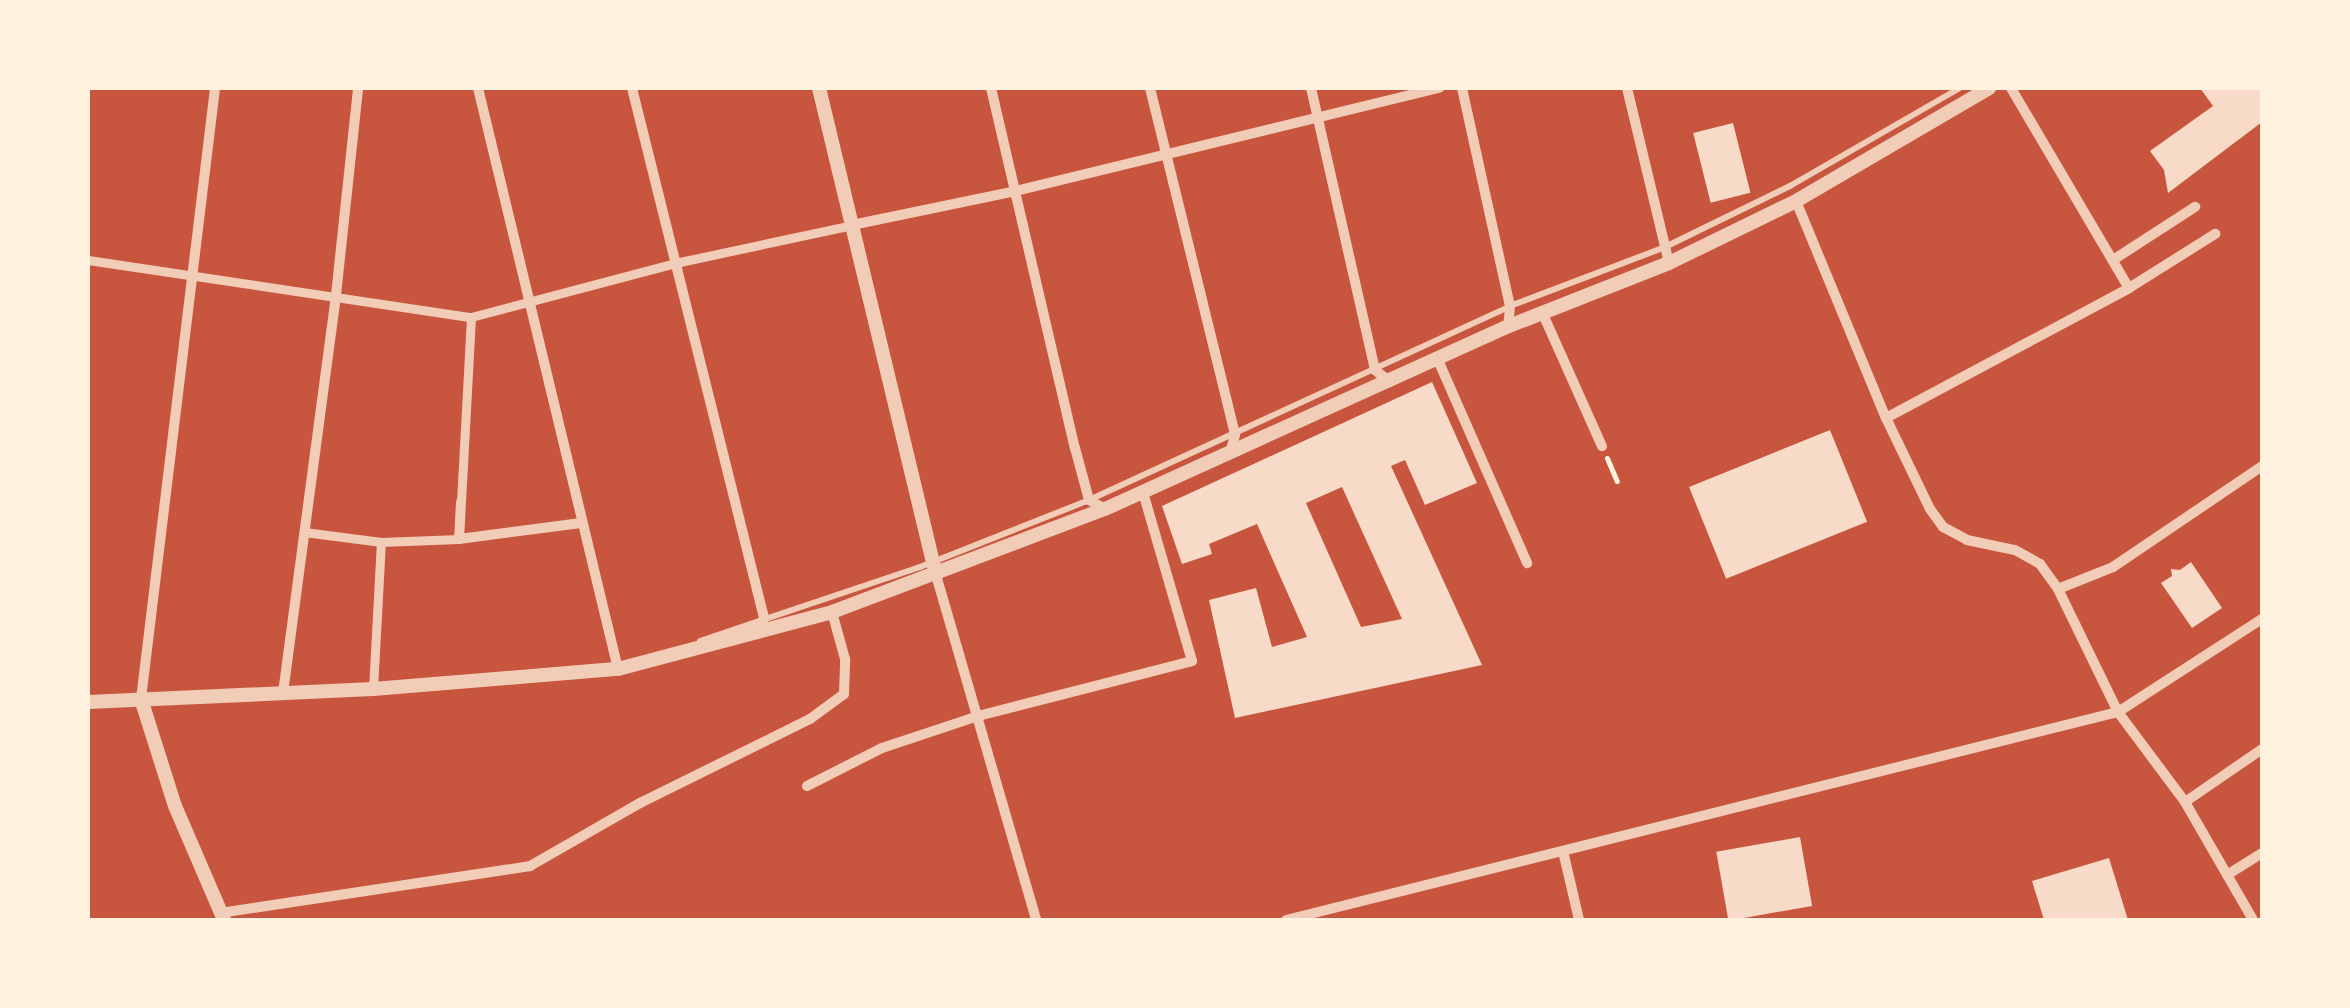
<!DOCTYPE html>
<style>
body{margin:0}
#map{position:relative;width:2350px;height:1008px;overflow:hidden;background:#c8553d;font-family:Inter,sans-serif}
div>[style]{position:absolute}
.building>*{inset:0;background:#f7dbc8;transform-origin:0 0}
.path>*{height:5px;margin:-2.5px;padding:0 2.5px;transform-origin:2.5px;border-radius:2.5px;background:#fff3e0}
.service>*{height:6px;margin:-3px;padding:0 3px;transform-origin:3px;border-radius:3px;background:#f1ccb7}
.pedestrian>*{height:9px;margin:-4.5px;padding:0 4.5px;transform-origin:4.5px;border-radius:4.5px;background:#f1ccb7}
.minor>*{height:10px;margin:-5px;padding:0 5px;transform-origin:5px;border-radius:5px;background:#f1ccb7}
.tertiary>*{height:14px;margin:-7px;padding:0 7px;transform-origin:7px;border-radius:7px;background:#f1ccb7}
span{translate:-50% -50%;white-space:nowrap;text-align:center;line-height:1.15;-webkit-text-stroke:8px #fff3e0;paint-order:stroke}
.frame{position:absolute;inset:0;border:90px solid #fff3e0;pointer-events:none}
</style>
<div id="map">
<div class="building">
<i style="clip-path:polygon(2200px 88px,2262px 88px,2262px 122px,2168px 193px,2164px 170px,2150px 151px,2213px 106px)"></i>
<i style="left:1733px;top:123px;width:72px;height:41px;rotate:76deg"></i>
<i style="clip-path:polygon(evenodd,1432px 382px,1477px 483px,1425px 505px,1405px 460px,1391px 466px,1482px 665px,1235px 718px,1209px 600px,1256px 588px,1272px 647px,1307px 637px,1257px 524px,1209px 544px,1212px 554px,1182px 564px,1162px 506px,1432px 382px,1342px 487px,1402px 619px,1361px 627px,1306px 503px,1342px 487px)"></i>
<i style="left:1830px;top:430px;width:99px;height:152px;rotate:68deg"></i>
<i style="clip-path:polygon(2191px 562px,2222px 608px,2192px 628px,2161px 583px,2172px 576px,2171px 569px,2180px 570px)"></i>
<i style="left:1800px;top:837px;width:70px;height:85px;rotate:80deg"></i>
<i style="clip-path:polygon(2109px 858px,2128px 920px,2044px 920px,2032px 881px)"></i>
</div>
<div class="path">
<i style="left:1607px;top:458px;width:25px;rotate:67deg"></i>
</div>
<div class="service">
<i style="left:700px;top:641px;width:232px;rotate:-18.6deg"></i>
<i style="left:920px;top:567px;width:182px;rotate:-21.6deg"></i>
<i style="left:1089px;top:500px;width:464px;rotate:-24.7deg"></i>
<i style="left:1510px;top:306px;width:166px;rotate:-20.8deg"></i>
<i style="left:1665px;top:247px;width:139px;rotate:-26deg"></i>
<i style="left:1790px;top:186px;width:196px;rotate:-30deg"></i>
</div>
<div class="pedestrian">
<i style="left:88px;top:260px;width:387px;rotate:8.5deg"></i>
<i style="left:471px;top:317px;width:211px;rotate:-14.8deg"></i>
<i style="left:675px;top:263px;width:181px;rotate:-12.1deg"></i>
<i style="left:461px;top:502px;width:185px;rotate:-86.9deg"></i>
<i style="left:304px;top:532px;width:78px;rotate:7.4deg"></i>
<i style="left:381px;top:542px;width:78px;rotate:-2.2deg"></i>
<i style="left:373px;top:689px;width:147px;rotate:-86.9deg"></i>
</div>
<div class="minor">
<i style="left:478px;top:88px;width:598px;rotate:76.45deg"></i>
<i style="left:632px;top:88px;width:546px;rotate:76.01deg"></i>
<i style="left:764px;top:618px;width:17px;rotate:111deg"></i>
<i style="left:991px;top:88px;width:370px;rotate:76.9deg"></i>
<i style="left:1075px;top:448px;width:54px;rotate:74.9deg"></i>
<i style="left:1089px;top:500px;width:18px;rotate:29deg"></i>
<i style="left:1150px;top:88px;width:357px;rotate:76.2deg"></i>
<i style="left:1235px;top:435px;width:20px;rotate:105deg"></i>
<i style="left:1311px;top:88px;width:289px;rotate:77.2deg"></i>
<i style="left:1375px;top:370px;width:19px;rotate:39deg"></i>
<i style="left:1462px;top:88px;width:223px;rotate:77.6deg"></i>
<i style="left:1510px;top:306px;width:21px;rotate:95deg"></i>
<i style="left:1627px;top:88px;width:180px;rotate:76.5deg"></i>
<i style="left:2011px;top:88px;width:232px;rotate:59.5deg"></i>
<i style="left:1796px;top:201px;width:235px;rotate:67.5deg"></i>
<i style="left:1886px;top:418px;width:101px;rotate:64.2deg"></i>
<i style="left:1930px;top:509px;width:22px;rotate:54deg"></i>
<i style="left:1943px;top:527px;width:27px;rotate:28deg"></i>
<i style="left:1967px;top:540px;width:49px;rotate:11.8deg"></i>
<i style="left:2015px;top:550px;width:29px;rotate:29deg"></i>
<i style="left:2040px;top:564px;width:31px;rotate:54deg"></i>
<i style="left:2058px;top:589px;width:137px;rotate:64deg"></i>
<i style="left:2118px;top:712px;width:112px;rotate:53.3deg"></i>
<i style="left:2185px;top:802px;width:136px;rotate:60deg"></i>
<i style="left:852px;top:225px;width:167px;rotate:-11.7deg"></i>
<i style="left:1016px;top:191px;width:436px;rotate:-13.7deg"></i>
<i style="left:2113px;top:260px;width:98px;rotate:-32.9deg"></i>
<i style="left:1542px;top:312px;width:147px;rotate:65.9deg"></i>
<i style="left:1438px;top:360px;width:222px;rotate:66.3deg"></i>
<i style="left:1886px;top:418px;width:276px;rotate:-28.1deg"></i>
<i style="left:2129px;top:288px;width:102px;rotate:-32.1deg"></i>
<i style="left:461px;top:502px;width:37px;rotate:93deg"></i>
<i style="left:459px;top:539px;width:123px;rotate:-7.5deg"></i>
<i style="left:936px;top:575px;width:359px;rotate:73.8deg"></i>
<i style="left:2058px;top:589px;width:59px;rotate:-21.8deg"></i>
<i style="left:2113px;top:567px;width:180px;rotate:-34.1deg"></i>
<i style="left:283px;top:693px;width:402px;rotate:-82.4deg"></i>
<i style="left:336px;top:295px;width:208px;rotate:-83.9deg"></i>
<i style="left:141px;top:699px;width:615px;rotate:-83.09deg"></i>
<i style="left:807px;top:786px;width:84px;rotate:-26.9deg"></i>
<i style="left:882px;top:748px;width:101px;rotate:-18.4deg"></i>
<i style="left:978px;top:716px;width:221px;rotate:-14.4deg"></i>
<i style="left:1192px;top:661px;width:176px;rotate:-106.2deg"></i>
<i style="left:2185px;top:802px;width:93px;rotate:-34.5deg"></i>
<i style="left:1563px;top:851px;width:71px;rotate:76.9deg"></i>
<i style="left:2227px;top:875px;width:41px;rotate:-32.2deg"></i>
<i style="left:220px;top:913px;width:314px;rotate:-8.6deg"></i>
<i style="left:530px;top:866px;width:127px;rotate:-29.8deg"></i>
<i style="left:640px;top:803px;width:190px;rotate:-26.3deg"></i>
<i style="left:810px;top:719px;width:42px;rotate:-36.3deg"></i>
<i style="left:844px;top:694px;width:35px;rotate:-88deg"></i>
<i style="left:845px;top:659px;width:49px;rotate:-105.5deg"></i>
<i style="left:1286px;top:920px;width:858px;rotate:-14.04deg"></i>
<i style="left:2118px;top:712px;width:171px;rotate:-32.9deg"></i>
</div>
<div class="tertiary">
<i style="left:819px;top:88px;width:501px;rotate:76.49deg"></i>
<i style="left:141px;top:699px;width:112px;rotate:72.4deg"></i>
<i style="left:175px;top:806px;width:124px;rotate:66.7deg"></i>
<i style="left:88px;top:702px;width:285px;rotate:-2.6deg"></i>
<i style="left:373px;top:689px;width:246px;rotate:-4.7deg"></i>
<i style="left:618px;top:669px;width:221px;rotate:-14.9deg"></i>
<i style="left:832px;top:612px;width:292px;rotate:-20.7deg"></i>
<i style="left:1105px;top:509px;width:438px;rotate:-24.4deg"></i>
<i style="left:1504px;top:328px;width:177px;rotate:-21.5deg"></i>
<i style="left:1669px;top:263px;width:141px;rotate:-26deg"></i>
<i style="left:1796px;top:201px;width:224px;rotate:-30.3deg"></i>
</div>
<div class="frame"></div>
</div>
